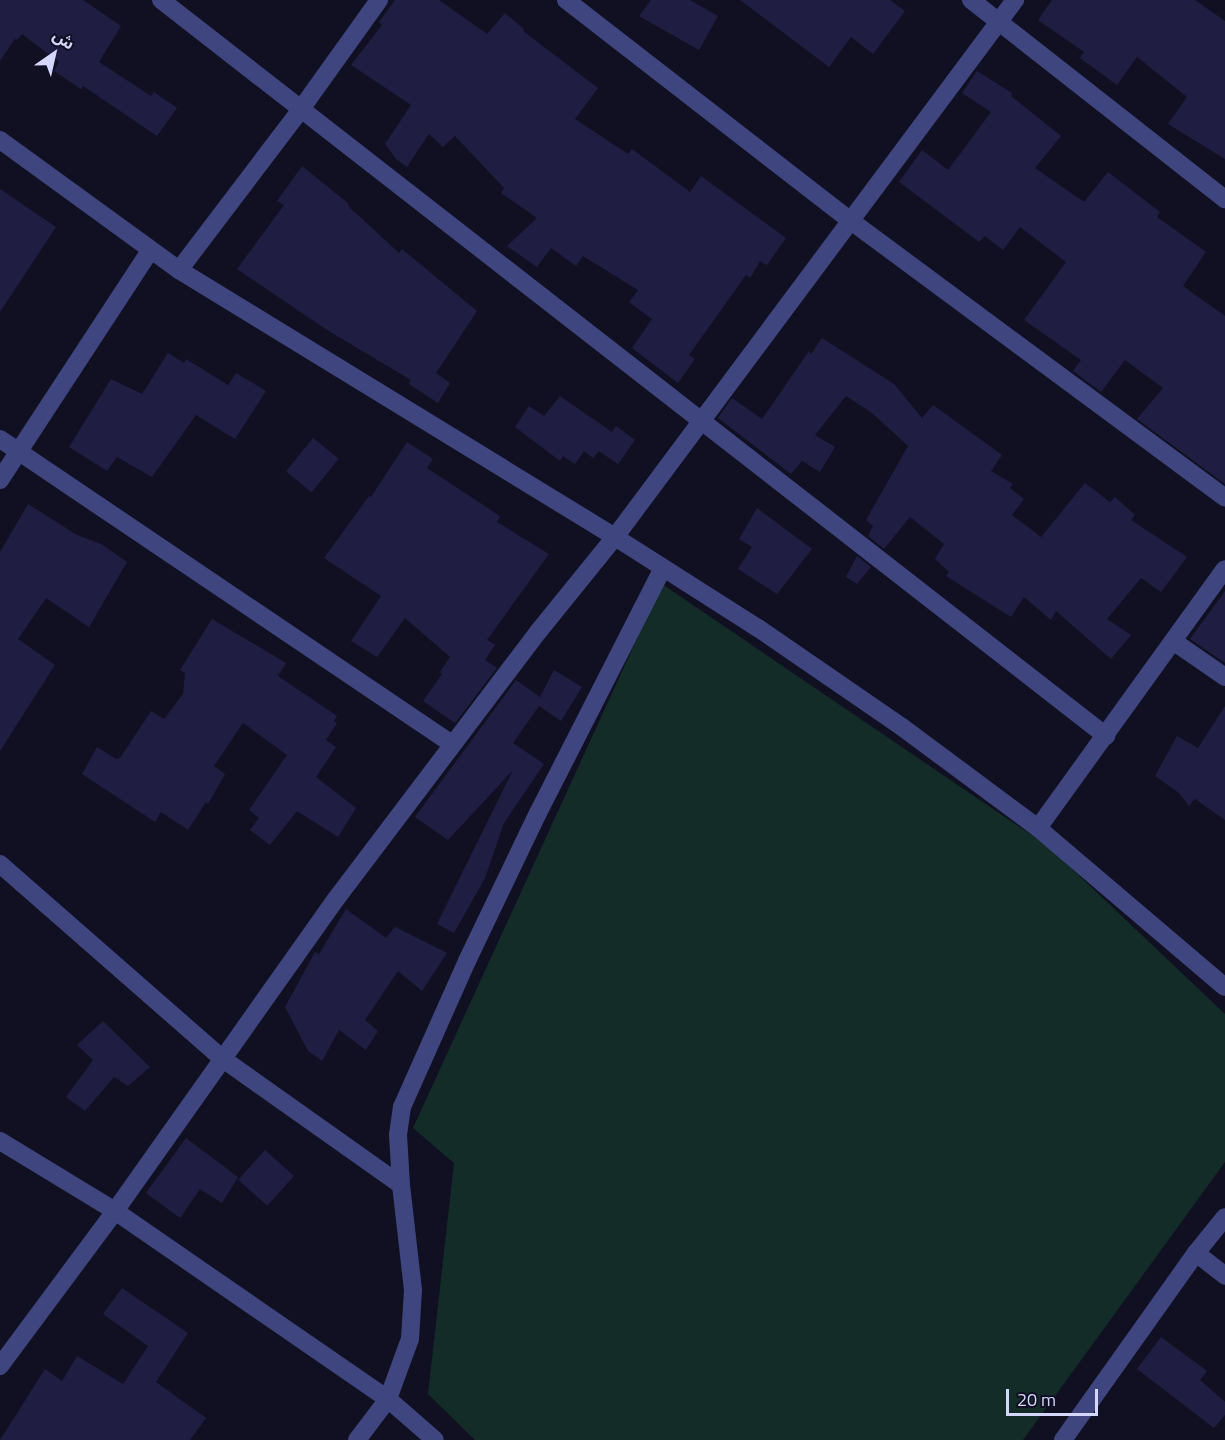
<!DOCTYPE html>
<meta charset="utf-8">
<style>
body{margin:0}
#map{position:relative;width:1225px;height:1440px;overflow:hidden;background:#101022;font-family:"Titillium Web","Noto Sans Arabic",sans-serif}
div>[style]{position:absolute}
.green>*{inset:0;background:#132c27}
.building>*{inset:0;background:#201d42;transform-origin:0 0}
.minor>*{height:18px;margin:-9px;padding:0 9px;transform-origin:9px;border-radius:9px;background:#3f457e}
span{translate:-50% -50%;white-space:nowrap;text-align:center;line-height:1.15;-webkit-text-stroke:4.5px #101022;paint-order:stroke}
.north{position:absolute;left:24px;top:24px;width:60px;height:60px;-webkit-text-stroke:4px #101022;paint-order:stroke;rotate:34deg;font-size:16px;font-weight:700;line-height:24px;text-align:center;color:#d5d6fc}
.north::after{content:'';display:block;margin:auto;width:21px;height:27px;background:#d5d6fc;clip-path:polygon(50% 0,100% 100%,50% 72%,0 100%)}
.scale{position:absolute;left:1006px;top:1389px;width:92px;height:27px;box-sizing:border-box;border:3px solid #d5d6fc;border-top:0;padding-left:8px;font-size:18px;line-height:21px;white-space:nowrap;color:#d5d6fc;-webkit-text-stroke:4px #101022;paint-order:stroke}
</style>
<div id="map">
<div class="green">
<i style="clip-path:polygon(662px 584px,1049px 847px,1225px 1014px,1225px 1162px,1023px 1440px,475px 1440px,428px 1394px,454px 1163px,413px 1128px)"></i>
</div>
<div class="building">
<i style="clip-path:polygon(0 0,83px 0,121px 26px,99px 62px,151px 96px,154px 92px,177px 108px,157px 136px,83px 86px,81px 89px,54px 71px,59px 62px,22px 34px,17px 40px,15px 39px,0 61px)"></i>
<i style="clip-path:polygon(395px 0,439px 0,487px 34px,505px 13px,524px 29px,523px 31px,598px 88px,575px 119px,628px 154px,632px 149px,690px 192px,701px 176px,786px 238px,767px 265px,760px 261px,750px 278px,746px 275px,689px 355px,695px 359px,678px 383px,632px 348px,652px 319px,629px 302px,638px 290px,583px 256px,576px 266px,551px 248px,537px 267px,507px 246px,537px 218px,501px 193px,504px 188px,455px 136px,443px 147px,429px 134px,407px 167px,396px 159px,385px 144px,411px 105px,351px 65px,382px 25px,379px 22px)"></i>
<i style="clip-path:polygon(651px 0,690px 0,718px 16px,699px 50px,639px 16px)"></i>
<i style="clip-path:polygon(740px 0,890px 0,905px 11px,873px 54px,851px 37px,829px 67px)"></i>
<i style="clip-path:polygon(1052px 0,1195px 0,1225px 21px,1225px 159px,1168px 124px,1187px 97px,1137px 57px,1117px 85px,1080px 58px,1084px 52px,1038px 20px)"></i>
<i style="clip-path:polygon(977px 71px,1012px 93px,1011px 96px,1061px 136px,1035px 168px,1084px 202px,1108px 172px,1160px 212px,1157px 217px,1206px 252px,1183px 286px,1225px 316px,1225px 484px,1137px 419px,1163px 388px,1125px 360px,1101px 392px,1073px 371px,1081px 360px,1024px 320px,1066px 262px,1020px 227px,1003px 250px,985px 236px,979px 242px,899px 182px,922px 150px,948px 170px,991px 112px,962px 93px)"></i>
<i style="clip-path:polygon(302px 166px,349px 204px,348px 206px,399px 253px,402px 249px,477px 311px,436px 373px,450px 383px,438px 403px,409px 384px,411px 380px,327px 330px,237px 269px,284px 205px,277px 201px)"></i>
<i style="clip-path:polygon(0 189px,56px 227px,0 312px)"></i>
<i style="clip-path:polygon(822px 338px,894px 384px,922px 418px,933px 405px,1002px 455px,991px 471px,1013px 484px,1010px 488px,1024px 499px,1012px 515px,1041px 537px,1085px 483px,1110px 502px,1115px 497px,1135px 515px,1131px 520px,1187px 557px,1161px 592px,1141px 578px,1107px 619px,1131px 635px,1111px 659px,1056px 611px,1051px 620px,1024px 597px,1011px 617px,946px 576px,949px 572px,935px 559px,944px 544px,910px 517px,884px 549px,868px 536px,873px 526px,866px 520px,908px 446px,872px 413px,846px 396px,815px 435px,835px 447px,820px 472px,802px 461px,791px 474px,718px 418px,732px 398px,762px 419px,809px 351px,811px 354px)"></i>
<i style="clip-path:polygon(168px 353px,184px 363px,186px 359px,228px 385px,236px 373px,266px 391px,235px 439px,196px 415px,152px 477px,117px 457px,107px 471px,69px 447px,111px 379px,142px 394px)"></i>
<i style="clip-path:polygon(560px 396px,612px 432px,616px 426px,635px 440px,618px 464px,599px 451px,593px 458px,584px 451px,575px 464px,563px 456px,560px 461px,515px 427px,529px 406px,544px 416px)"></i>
<i style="left:313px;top:438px;width:33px;height:43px;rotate:39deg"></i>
<i style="clip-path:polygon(407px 442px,433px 459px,427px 468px,500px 516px,497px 522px,549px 554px,487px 640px,495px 645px,485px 660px,497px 668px,455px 723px,423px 701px,442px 674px,440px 672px,450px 657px,405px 618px,377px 657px,351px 641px,381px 596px,324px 558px,369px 496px,371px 497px)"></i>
<i style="clip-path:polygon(28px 504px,77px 535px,101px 544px,127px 562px,89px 627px,46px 598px,18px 639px,55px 665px,0 751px,0 552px)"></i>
<i style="clip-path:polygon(757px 508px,812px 549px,777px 594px,738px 569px,752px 547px,739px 539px)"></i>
<i style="clip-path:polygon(857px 556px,871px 567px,857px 584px,846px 577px)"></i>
<i style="clip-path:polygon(1225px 591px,1225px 663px,1190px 639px)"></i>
<i style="clip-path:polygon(212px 619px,286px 663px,278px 676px,337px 716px,334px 721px,337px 723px,326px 740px,336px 747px,316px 777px,356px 808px,338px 837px,297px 811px,270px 845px,250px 830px,259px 818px,249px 810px,287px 755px,243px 723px,214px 766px,225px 774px,208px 804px,206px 802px,188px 830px,161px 812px,155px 822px,82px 774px,97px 747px,116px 759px,120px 758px,151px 711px,164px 719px,183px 694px,185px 673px,180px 670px)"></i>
<i style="clip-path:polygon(554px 670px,582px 687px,561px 721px,539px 706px,513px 743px,544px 764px,504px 823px,485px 878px,454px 933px,437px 924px,513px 770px,448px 840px,415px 817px,516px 680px,540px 697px)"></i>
<i style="clip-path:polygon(1225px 706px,1225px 820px,1195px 799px,1189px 806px,1179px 793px,1155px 776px,1177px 736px,1198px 748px)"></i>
<i style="clip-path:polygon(346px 909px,386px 938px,395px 927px,447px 953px,422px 991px,398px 971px,365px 1020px,378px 1031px,366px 1050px,339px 1030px,322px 1061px,308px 1051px,285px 1007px,315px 952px,319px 954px)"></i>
<i style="clip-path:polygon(103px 1021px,150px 1067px,128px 1086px,114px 1077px,85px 1111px,66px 1097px,93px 1060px,77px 1045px)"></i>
<i style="clip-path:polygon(186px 1138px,238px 1177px,222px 1203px,200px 1189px,180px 1218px,146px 1193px)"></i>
<i style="left:265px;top:1150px;width:39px;height:40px;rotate:42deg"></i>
<i style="clip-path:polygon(122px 1288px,188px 1333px,156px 1382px,206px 1418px,190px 1440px,0 1440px,45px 1369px,62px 1381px,77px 1356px,123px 1384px,148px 1346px,103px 1314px)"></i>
<i style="clip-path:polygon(1161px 1337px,1207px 1371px,1200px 1380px,1225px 1402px,1225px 1415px,1214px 1428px,1137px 1369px)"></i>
</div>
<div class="minor">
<i style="left:161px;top:0;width:1198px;rotate:37.91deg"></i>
<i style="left:566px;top:0;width:361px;rotate:37.8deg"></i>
<i style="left:851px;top:221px;width:465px;rotate:36.5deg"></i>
<i style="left:971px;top:0;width:323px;rotate:38.1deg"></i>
<i style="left:0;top:140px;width:221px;rotate:36deg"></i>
<i style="left:179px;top:270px;width:511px;rotate:31.48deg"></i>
<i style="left:615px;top:537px;width:169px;rotate:32.5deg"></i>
<i style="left:758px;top:628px;width:175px;rotate:34.5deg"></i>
<i style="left:902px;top:727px;width:169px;rotate:36.6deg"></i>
<i style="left:1038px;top:828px;width:245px;rotate:40.4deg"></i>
<i style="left:179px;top:270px;width:202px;rotate:-52.8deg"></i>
<i style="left:301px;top:109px;width:134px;rotate:-54.4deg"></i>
<i style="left:0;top:439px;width:545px;rotate:34.01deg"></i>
<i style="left:0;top:480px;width:274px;rotate:-56.8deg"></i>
<i style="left:1173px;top:641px;width:63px;rotate:34.7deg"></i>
<i style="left:1038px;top:828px;width:319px;rotate:-54.2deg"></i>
<i style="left:0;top:864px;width:296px;rotate:41.2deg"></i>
<i style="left:223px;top:1059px;width:218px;rotate:35.3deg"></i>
<i style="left:0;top:1141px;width:135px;rotate:31.3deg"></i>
<i style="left:115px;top:1211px;width:331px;rotate:34.6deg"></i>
<i style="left:388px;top:1399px;width:62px;rotate:41.1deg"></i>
<i style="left:1196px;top:1253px;width:37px;rotate:38deg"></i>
<i style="left:0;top:1366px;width:193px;rotate:-53.4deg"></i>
<i style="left:115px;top:1211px;width:382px;rotate:-54.7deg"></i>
<i style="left:336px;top:899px;width:335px;rotate:-52.9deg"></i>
<i style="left:538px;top:632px;width:122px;rotate:-51deg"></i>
<i style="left:615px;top:537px;width:670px;rotate:-53.32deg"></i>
<i style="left:357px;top:1440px;width:51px;rotate:-52.9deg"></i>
<i style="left:388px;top:1399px;width:64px;rotate:-69.9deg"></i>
<i style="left:410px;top:1339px;width:49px;rotate:-86.5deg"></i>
<i style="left:413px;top:1290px;width:106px;rotate:-96.5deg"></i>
<i style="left:401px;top:1185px;width:50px;rotate:-93.4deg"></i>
<i style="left:398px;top:1135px;width:28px;rotate:-82deg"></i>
<i style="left:402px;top:1107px;width:160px;rotate:-66deg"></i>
<i style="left:467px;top:961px;width:164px;rotate:-64.4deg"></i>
<i style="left:538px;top:813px;width:275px;rotate:-63deg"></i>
<i style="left:1063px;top:1440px;width:229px;rotate:-54.6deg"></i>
<i style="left:1196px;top:1253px;width:46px;rotate:-51.1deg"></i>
</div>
<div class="north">ش</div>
<div class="scale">20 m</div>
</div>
